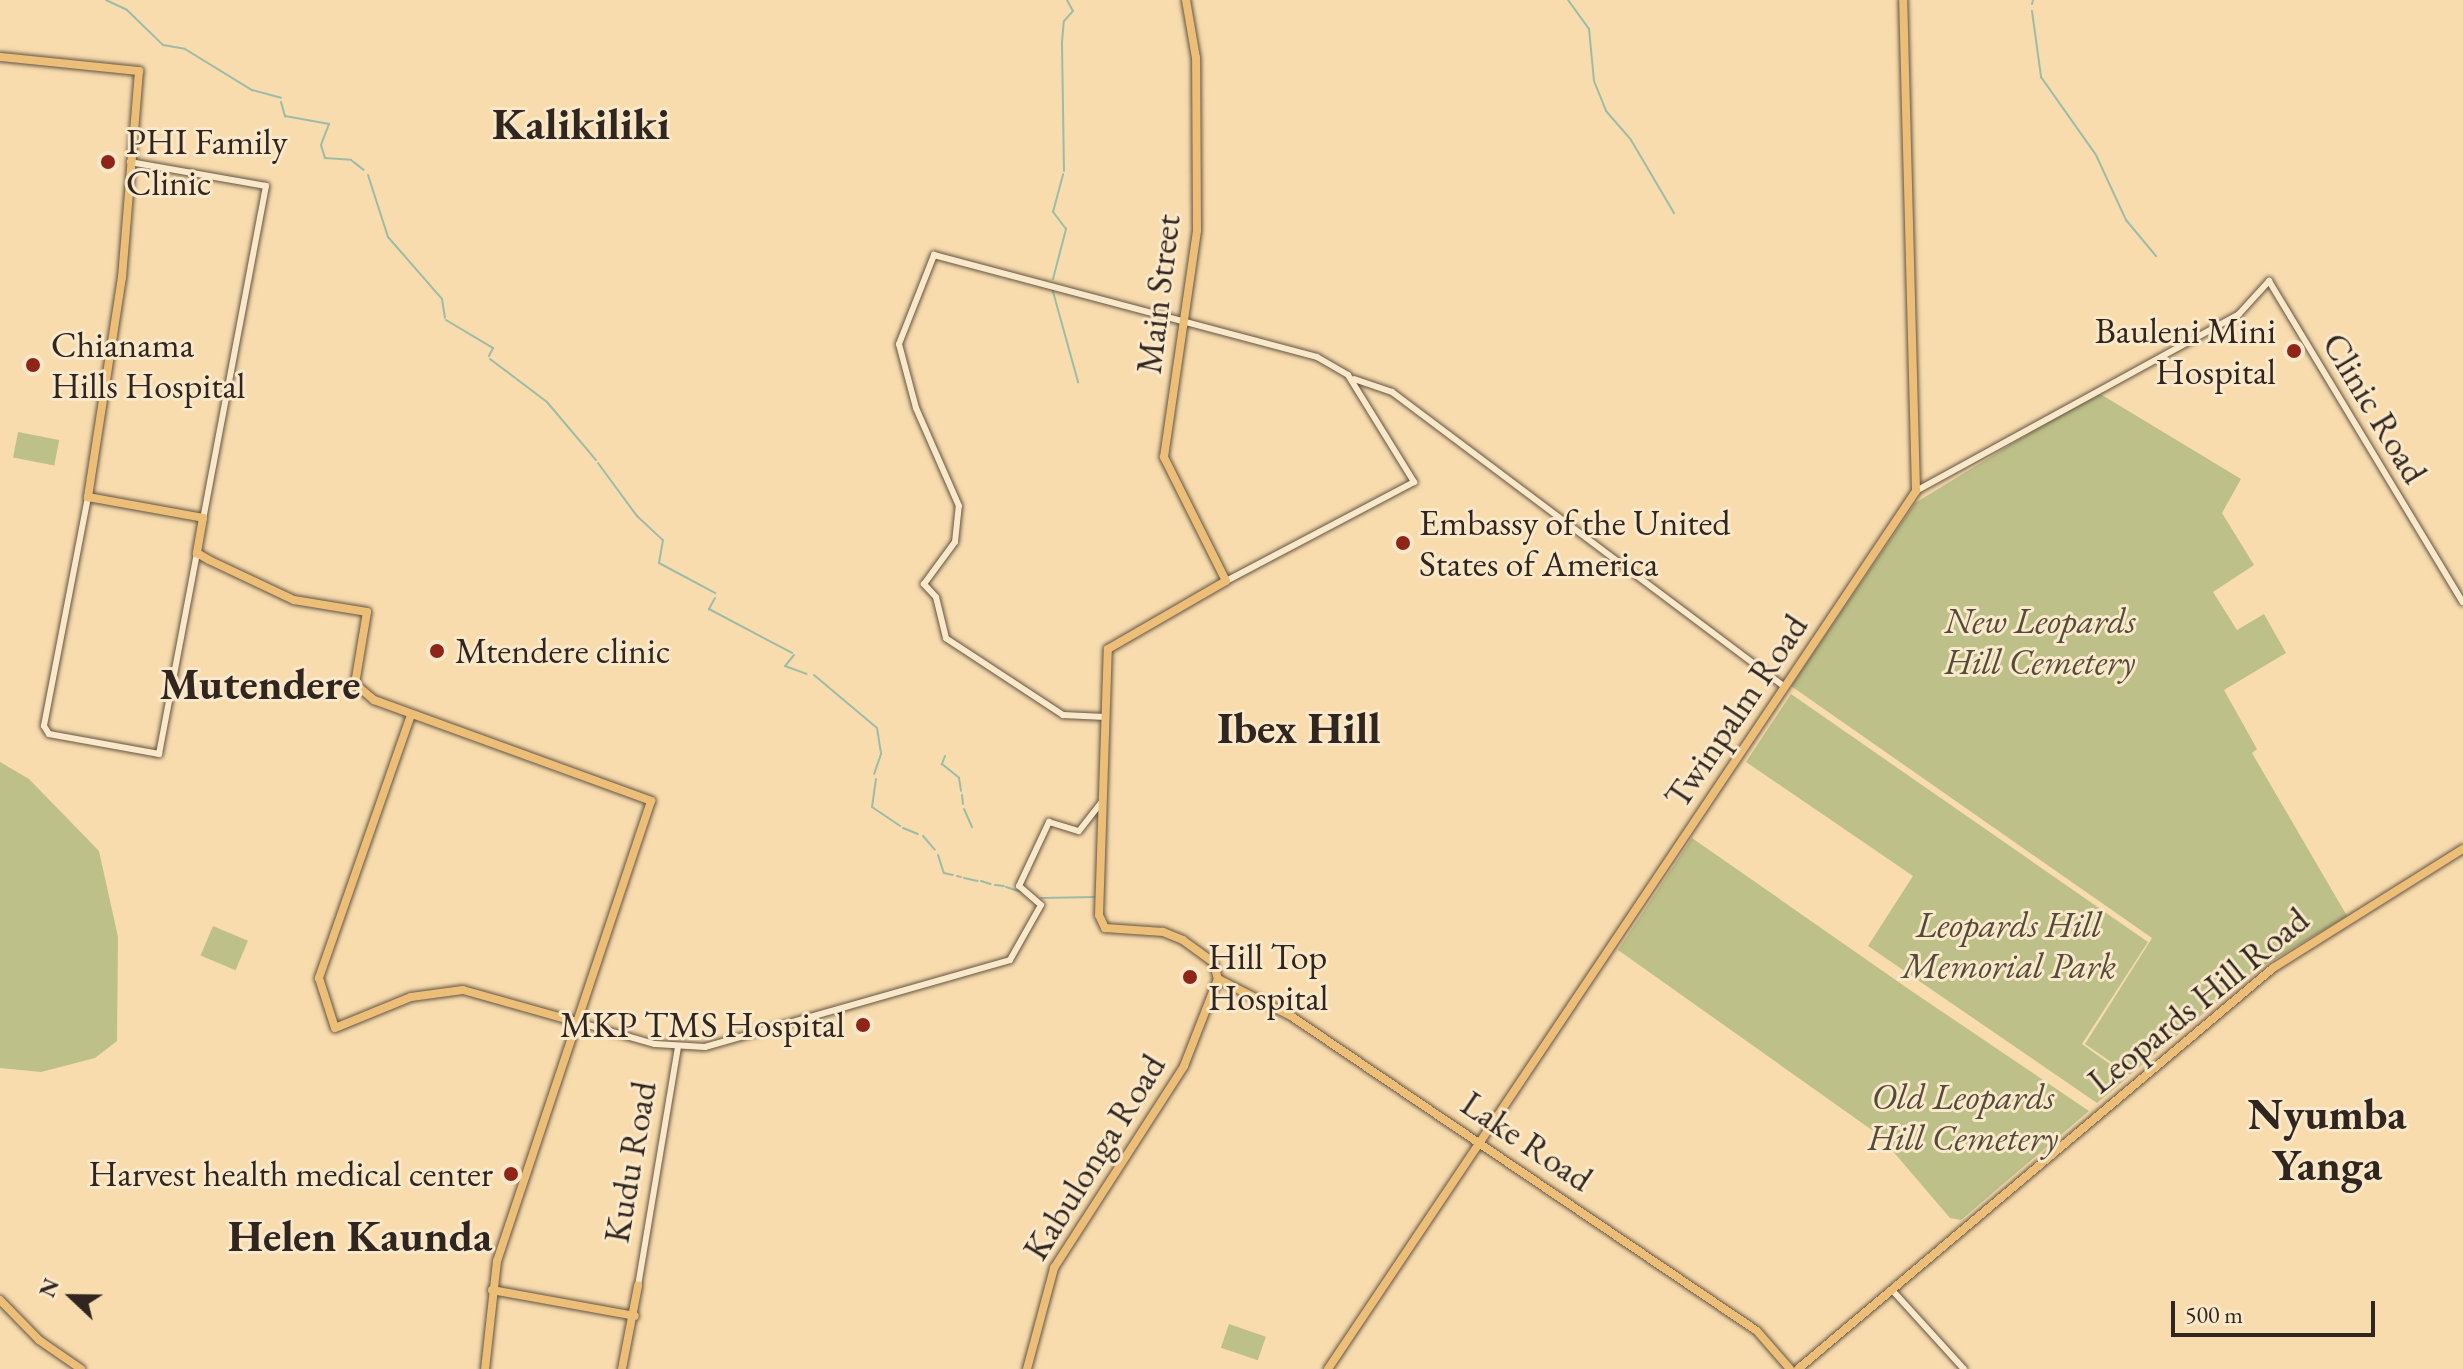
<!DOCTYPE html>
<style>
body{margin:0}
#map{position:relative;width:2463px;height:1369px;overflow:hidden;background:#f8dcae;font-family:"EB Garamond",serif}
div>[style]{position:absolute}
.green>*{inset:0;background:#bec089;transform-origin:0 0}
.stream>*{height:2px;margin:-1px;padding:0 1px;transform-origin:1px;border-radius:1px;background:#9dbca8}
.roads{filter:drop-shadow(0 0 2px #635443) drop-shadow(0 0 2px #635443)}
.minor>*{height:6px;margin:-3px;padding:0 3px;transform-origin:3px;border-radius:3px;background:#fae8ca}
.major>*{height:8px;margin:-4px;padding:0 4px;transform-origin:4px;border-radius:4px;background:#ecbe77}
.dots>*{width:22px;height:22px;translate:-50% -50%;box-sizing:border-box;border:4px solid #fae8ca;border-radius:50%}
span{translate:-50% -50%;white-space:nowrap;text-align:center;line-height:1.15;-webkit-text-stroke:6px #fae8ca;paint-order:stroke}
.poi-label{font-size:36px;color:#31261f}
.left{translate:0 -50%;text-align:left}
.right{translate:-100% -50%;text-align:right}
.street-label{font-size:36px;color:#31261f}
.park-label{font-size:36px;color:#544c3a;font-style:italic}
.district-label{font-size:44px;color:#31261f;font-weight:700}
.north{position:absolute;left:32px;top:1257px;width:80px;height:80px;-webkit-text-stroke:6px #fae8ca;paint-order:stroke;rotate:292deg;font-size:22px;font-weight:700;line-height:32px;text-align:center;color:#31261f}
.north::after{content:'';display:block;margin:auto;width:28px;height:36px;background:#31261f;clip-path:polygon(50% 0,100% 100%,50% 72%,0 100%)}
.scale{position:absolute;left:2171px;top:1301px;width:204px;height:36px;box-sizing:border-box;border:4px solid #31261f;border-top:0;padding-left:10px;font-size:24px;line-height:28px;white-space:nowrap;color:#31261f;-webkit-text-stroke:6px #fae8ca;paint-order:stroke}
</style>
<div id="map">
<div class="green">
<i style="clip-path:polygon(2097px 392px,2241px 479px,2222px 513px,2254px 565px,2213px 592px,2237px 630px,2264px 614px,2286px 653px,2224px 690px,2257px 749px,2252px 753px,2347px 916px,2253px 972px,2130px 1075px,2085px 1044px,2152px 938px,1791px 686px,1915px 503px)"></i>
<i style="left:18px;top:432px;width:42px;height:26px;rotate:11deg"></i>
<i style="clip-path:polygon(1791px 694px,2148px 942px,2082px 1044px,2128px 1077px,2097px 1103px,1868px 946px,1913px 876px,1746px 762px)"></i>
<i style="clip-path:polygon(0 762px,29px 779px,99px 851px,118px 937px,117px 1041px,95px 1058px,41px 1072px,0 1068px)"></i>
<i style="clip-path:polygon(1692px 838px,1910px 990px,2089px 1111px,1961px 1220px,1950px 1218px,1879px 1135px,1618px 950px)"></i>
<i style="left:213px;top:926px;width:38px;height:32px;rotate:23deg"></i>
<i style="left:1229px;top:1324px;width:39px;height:25px;rotate:19deg"></i>
</div>
<div class="stream">
<i style="left:106px;top:0;width:23px;rotate:25deg"></i>
<i style="left:127px;top:10px;width:50px;rotate:44.2deg"></i>
<i style="left:163px;top:45px;width:22px;rotate:10deg"></i>
<i style="left:185px;top:49px;width:79px;rotate:31.5deg"></i>
<i style="left:252px;top:90px;width:30px;rotate:15deg"></i>
<i style="left:1568px;top:0;width:36px;rotate:54deg"></i>
<i style="left:1589px;top:29px;width:52px;rotate:84.5deg"></i>
<i style="left:1594px;top:81px;width:32px;rotate:68deg"></i>
<i style="left:1606px;top:111px;width:38px;rotate:49deg"></i>
<i style="left:1631px;top:140px;width:85px;rotate:59.5deg"></i>
<i style="left:2032px;top:4px;width:4px;rotate:-76deg"></i>
<i style="left:2032px;top:11px;width:67px;rotate:82.2deg"></i>
<i style="left:2041px;top:77px;width:95px;rotate:54.8deg"></i>
<i style="left:2096px;top:155px;width:72px;rotate:65.2deg"></i>
<i style="left:2126px;top:220px;width:47px;rotate:50.2deg"></i>
<i style="left:281px;top:102px;width:15px;rotate:74deg"></i>
<i style="left:285px;top:116px;width:45px;rotate:10.3deg"></i>
<i style="left:329px;top:124px;width:22px;rotate:111deg"></i>
<i style="left:321px;top:145px;width:14px;rotate:73deg"></i>
<i style="left:325px;top:158px;width:26px;rotate:4deg"></i>
<i style="left:351px;top:160px;width:16px;rotate:38deg"></i>
<i style="left:1064px;top:171px;width:129px;rotate:-90.9deg"></i>
<i style="left:1062px;top:42px;width:21px;rotate:-85deg"></i>
<i style="left:1064px;top:21px;width:13px;rotate:-48deg"></i>
<i style="left:1073px;top:11px;width:13px;rotate:-119deg"></i>
<i style="left:368px;top:175px;width:65px;rotate:72.1deg"></i>
<i style="left:388px;top:237px;width:82px;rotate:48.9deg"></i>
<i style="left:442px;top:299px;width:19px;rotate:81deg"></i>
<i style="left:1053px;top:279px;width:52px;rotate:-75.4deg"></i>
<i style="left:1066px;top:229px;width:21px;rotate:-127deg"></i>
<i style="left:1053px;top:212px;width:39px;rotate:-75deg"></i>
<i style="left:1052px;top:288px;width:98px;rotate:74.5deg"></i>
<i style="left:446px;top:320px;width:55px;rotate:30.8deg"></i>
<i style="left:493px;top:348px;width:9px;rotate:117deg"></i>
<i style="left:490px;top:359px;width:71px;rotate:37deg"></i>
<i style="left:547px;top:402px;width:76px;rotate:49.8deg"></i>
<i style="left:598px;top:463px;width:66px;rotate:53.7deg"></i>
<i style="left:637px;top:516px;width:35px;rotate:43deg"></i>
<i style="left:663px;top:540px;width:23px;rotate:100deg"></i>
<i style="left:659px;top:563px;width:64px;rotate:28.2deg"></i>
<i style="left:715px;top:598px;width:13px;rotate:119deg"></i>
<i style="left:709px;top:609px;width:94px;rotate:27.9deg"></i>
<i style="left:794px;top:655px;width:14px;rotate:129deg"></i>
<i style="left:785px;top:666px;width:23px;rotate:20deg"></i>
<i style="left:814px;top:675px;width:82px;rotate:40.1deg"></i>
<i style="left:877px;top:728px;width:26px;rotate:81deg"></i>
<i style="left:881px;top:754px;width:21px;rotate:109deg"></i>
<i style="left:945px;top:756px;width:9px;rotate:111deg"></i>
<i style="left:942px;top:764px;width:22px;rotate:39deg"></i>
<i style="left:959px;top:778px;width:13px;rotate:81deg"></i>
<i style="left:876px;top:779px;width:28px;rotate:98deg"></i>
<i style="left:872px;top:807px;width:34px;rotate:34deg"></i>
<i style="left:962px;top:795px;width:9px;rotate:84deg"></i>
<i style="left:964px;top:809px;width:20px;rotate:66deg"></i>
<i style="left:903px;top:828px;width:16px;rotate:22deg"></i>
<i style="left:923px;top:836px;width:18px;rotate:49deg"></i>
<i style="left:938px;top:855px;width:19px;rotate:72deg"></i>
<i style="left:944px;top:873px;width:9px;rotate:13deg"></i>
<i style="left:957px;top:876px;width:4px;rotate:14deg"></i>
<i style="left:964px;top:878px;width:14px;rotate:12deg"></i>
<i style="left:981px;top:881px;width:10px;rotate:17deg"></i>
<i style="left:995px;top:885px;width:9px;rotate:6deg"></i>
<i style="left:1006px;top:887px;width:16px;rotate:18deg"></i>
<i style="left:1041px;top:898px;width:53px;rotate:-1.1deg"></i>
</div>
<div class="roads">
<div class="minor">
<i style="left:130px;top:162px;width:138px;rotate:10deg"></i>
<i style="left:266px;top:186px;width:338px;rotate:100.7deg"></i>
<i style="left:1354px;top:379px;width:40px;rotate:18.9deg"></i>
<i style="left:1392px;top:392px;width:491px;rotate:36.9deg"></i>
<i style="left:1916px;top:491px;width:368px;rotate:-28.7deg"></i>
<i style="left:2239px;top:314px;width:45px;rotate:-47.7deg"></i>
<i style="left:2269px;top:281px;width:375px;rotate:58.9deg"></i>
<i style="left:88px;top:497px;width:233px;rotate:100.9deg"></i>
<i style="left:44px;top:726px;width:9px;rotate:58deg"></i>
<i style="left:49px;top:734px;width:112px;rotate:10.3deg"></i>
<i style="left:159px;top:754px;width:205px;rotate:-79.3deg"></i>
<i style="left:1105px;top:717px;width:42px;rotate:-177.3deg"></i>
<i style="left:1063px;top:715px;width:140px;rotate:-146.7deg"></i>
<i style="left:946px;top:638px;width:42px;rotate:-103.7deg"></i>
<i style="left:936px;top:597px;width:18px;rotate:-133deg"></i>
<i style="left:924px;top:584px;width:52px;rotate:-53.6deg"></i>
<i style="left:955px;top:542px;width:36px;rotate:-84deg"></i>
<i style="left:959px;top:506px;width:107px;rotate:-113.7deg"></i>
<i style="left:916px;top:408px;width:66px;rotate:-104.9deg"></i>
<i style="left:899px;top:344px;width:96px;rotate:-68.5deg"></i>
<i style="left:934px;top:255px;width:396px;rotate:14.9deg"></i>
<i style="left:1317px;top:357px;width:36px;rotate:30deg"></i>
<i style="left:1348px;top:375px;width:126px;rotate:58.3deg"></i>
<i style="left:1414px;top:482px;width:212px;rotate:152.2deg"></i>
<i style="left:574px;top:1021px;width:84px;rotate:15.9deg"></i>
<i style="left:655px;top:1044px;width:50px;rotate:3.4deg"></i>
<i style="left:705px;top:1047px;width:317px;rotate:-15.9deg"></i>
<i style="left:1010px;top:960px;width:63px;rotate:-60.6deg"></i>
<i style="left:1041px;top:905px;width:29px;rotate:-139deg"></i>
<i style="left:1019px;top:886px;width:71px;rotate:-64.9deg"></i>
<i style="left:1049px;top:822px;width:31px;rotate:17deg"></i>
<i style="left:1079px;top:831px;width:39px;rotate:-52deg"></i>
<i style="left:638px;top:1286px;width:241px;rotate:-80.5deg"></i>
<i style="left:1892px;top:1290px;width:107px;rotate:47.7deg"></i>
</div>
<div class="major">
<i style="left:0;top:57px;width:140px;rotate:5.8deg"></i>
<i style="left:139px;top:71px;width:207px;rotate:94.7deg"></i>
<i style="left:122px;top:277px;width:223px;rotate:98.8deg"></i>
<i style="left:88px;top:497px;width:117px;rotate:10.3deg"></i>
<i style="left:203px;top:518px;width:36px;rotate:100deg"></i>
<i style="left:197px;top:553px;width:14px;rotate:30deg"></i>
<i style="left:209px;top:560px;width:94px;rotate:25.2deg"></i>
<i style="left:294px;top:600px;width:74px;rotate:9.3deg"></i>
<i style="left:367px;top:612px;width:73px;rotate:99.5deg"></i>
<i style="left:355px;top:684px;width:25px;rotate:40deg"></i>
<i style="left:374px;top:700px;width:295px;rotate:20deg"></i>
<i style="left:651px;top:801px;width:485px;rotate:108.5deg"></i>
<i style="left:497px;top:1261px;width:109px;rotate:96.3deg"></i>
<i style="left:411px;top:715px;width:279px;rotate:109.3deg"></i>
<i style="left:319px;top:978px;width:52px;rotate:72.3deg"></i>
<i style="left:335px;top:1028px;width:82px;rotate:-22.2deg"></i>
<i style="left:411px;top:997px;width:52px;rotate:-7.7deg"></i>
<i style="left:463px;top:990px;width:114px;rotate:15.7deg"></i>
<i style="left:1218px;top:979px;width:82px;rotate:26.9deg"></i>
<i style="left:1291px;top:1016px;width:562px;rotate:34.06deg"></i>
<i style="left:1757px;top:1331px;width:50px;rotate:49deg"></i>
<i style="left:492px;top:1290px;width:145px;rotate:10.3deg"></i>
<i style="left:0;top:1300px;width:56px;rotate:45.7deg"></i>
<i style="left:39px;top:1340px;width:51px;rotate:34.6deg"></i>
<i style="left:622px;top:1369px;width:85px;rotate:-79.1deg"></i>
<i style="left:1027px;top:1369px;width:105px;rotate:-75deg"></i>
<i style="left:1054px;top:1268px;width:240px;rotate:-57.2deg"></i>
<i style="left:1184px;top:1066px;width:93px;rotate:-68.7deg"></i>
<i style="left:1218px;top:979px;width:18px;rotate:-106deg"></i>
<i style="left:1213px;top:962px;width:37px;rotate:-144deg"></i>
<i style="left:1183px;top:940px;width:22px;rotate:-158deg"></i>
<i style="left:1163px;top:932px;width:58px;rotate:-176.1deg"></i>
<i style="left:1105px;top:928px;width:14px;rotate:-115deg"></i>
<i style="left:1099px;top:915px;width:266px;rotate:-88.1deg"></i>
<i style="left:1108px;top:649px;width:136px;rotate:-30deg"></i>
<i style="left:1226px;top:581px;width:139px;rotate:-116.6deg"></i>
<i style="left:1164px;top:457px;width:229px;rotate:-81.7deg"></i>
<i style="left:1197px;top:230px;width:172px;rotate:-90.3deg"></i>
<i style="left:1196px;top:58px;width:59px;rotate:-99.8deg"></i>
<i style="left:1328px;top:1369px;width:1057px;rotate:-56.19deg"></i>
<i style="left:1916px;top:491px;width:491px;rotate:-91.5deg"></i>
<i style="left:1798px;top:1369px;width:622px;rotate:-40.17deg"></i>
<i style="left:2273px;top:968px;width:224px;rotate:-32.1deg"></i>
</div>
</div>
<div class="dots">
<i style="left:108px;top:162px;background:#8f2418"></i>
<i style="left:2294px;top:351px;background:#8f2418"></i>
<i style="left:33px;top:365px;background:#8f2418"></i>
<i style="left:1403px;top:543px;background:#8f2418"></i>
<i style="left:437px;top:651px;background:#8f2418"></i>
<i style="left:1190px;top:977px;background:#8f2418"></i>
<i style="left:863px;top:1025px;background:#8f2418"></i>
<i style="left:511px;top:1174px;background:#8f2418"></i>
</div>
<div class="poi-label">
<span class="left" style="left:126px;top:162px">PHI Family<br>Clinic</span>
<span class="right" style="left:2276px;top:351px">Bauleni Mini<br>Hospital</span>
<span class="left" style="left:51px;top:365px">Chianama<br>Hills Hospital</span>
<span class="left" style="left:1419px;top:543px">Embassy of the United<br>States of America</span>
<span class="left" style="left:455px;top:651px">Mtendere clinic</span>
<span class="left" style="left:1208px;top:977px">Hill Top<br>Hospital</span>
<span class="right" style="left:845px;top:1025px">MKP TMS Hospital</span>
<span class="right" style="left:493px;top:1174px">Harvest health medical center</span>
</div>
<div class="street-label">
<span style="left:1158px;top:294px;rotate:-83deg">Main Street</span>
<span style="left:2375px;top:408px;rotate:59deg">Clinic Road</span>
<span style="left:1736px;top:711px;rotate:-56deg">Twinpalm Road</span>
<span style="left:2198px;top:1000px;rotate:-39deg">Leopards Hill Road</span>
<span style="left:1527px;top:1141px;rotate:34deg">Lake Road</span>
<span style="left:1094px;top:1157px;rotate:-58deg">Kabulonga Road</span>
<span style="left:630px;top:1162px;rotate:-80deg">Kudu Road</span>
</div>
<div class="park-label">
<span style="left:2040px;top:641px">New Leopards<br>Hill Cemetery</span>
<span style="left:2009px;top:945px">Leopards Hill<br>Memorial Park</span>
<span style="left:1963px;top:1117px">Old Leopards<br>Hill Cemetery</span>
</div>
<div class="district-label">
<span style="left:581px;top:124px">Kalikiliki</span>
<span style="left:260px;top:684px">Mutendere</span>
<span style="left:1299px;top:728px">Ibex Hill</span>
<span style="left:2327px;top:1140px">Nyumba<br>Yanga</span>
<span style="left:360px;top:1236px">Helen Kaunda</span>
</div>
<div class="north">N</div>
<div class="scale">500 m</div>
</div>
